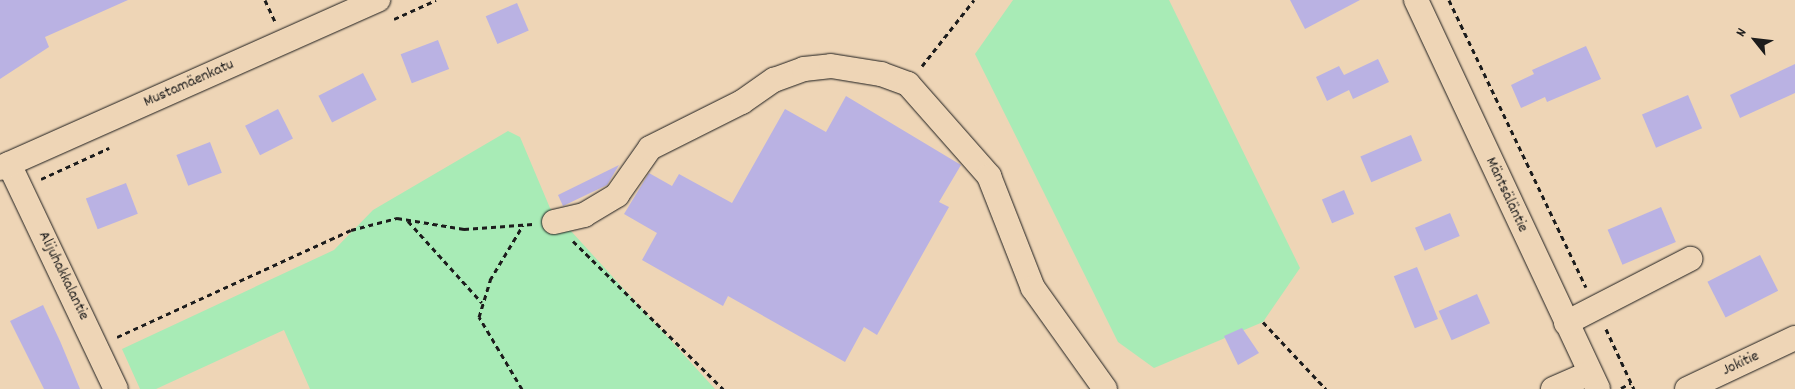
<!DOCTYPE html>
<meta charset="utf-8">
<style>
body{margin:0}
#map{position:relative;width:1795px;height:389px;overflow:hidden;background:#eed5b6;font-family:Dekko,sans-serif}
div>[style]{position:absolute}
.green>*{inset:0;background:#a8ebb6}
.building>*{inset:0;background:#bab2e3;transform-origin:0 0}
.path>*{height:3px;margin-top:-1.5px;transform-origin:0;background:repeating-linear-gradient(90deg,#1c1c1c 0 5px,transparent 0 9px)}
.roads{filter:drop-shadow(0 0 1px #1c1c1c) drop-shadow(0 0 1px #1c1c1c)}
.minor>*{height:24px;margin:-12px;padding:0 12px;transform-origin:12px;border-radius:12px;background:#eed5b6}
span{translate:-50% -50%;white-space:nowrap;text-align:center;line-height:1.15;-webkit-text-stroke:4px #eed5b6;paint-order:stroke}
.street-label{font-size:16px;color:#1c1c1c}
.north{position:absolute;left:1730px;top:15px;width:50px;height:50px;-webkit-text-stroke:4px #eed5b6;paint-order:stroke;rotate:299deg;font-size:14px;font-weight:700;line-height:20px;text-align:center;color:#1c1c1c}
.north::after{content:'';display:block;margin:auto;width:18px;height:22px;background:#1c1c1c;clip-path:polygon(50% 0,100% 100%,50% 72%,0 100%)}
</style>
<div id="map">
<div class="green">
<i style="clip-path:polygon(1013px 0,1169px 0,1300px 268px,1263px 322px,1154px 368px,1118px 342px,975px 54px)"></i>
<i style="clip-path:polygon(508px 131px,520px 137px,550px 208px,715px 389px,310px 389px,284px 330px,156px 389px,140px 389px,122px 349px,334px 250px,373px 210px)"></i>
</div>
<div class="building">
<i style="clip-path:polygon(0 0,128px 0,45px 37px,49px 47px,0 79px)"></i>
<i style="clip-path:polygon(1290px 0,1360px 0,1305px 29px)"></i>
<i style="left:517px;top:3px;width:30px;height:34px;rotate:67deg"></i>
<i style="left:438px;top:40px;width:31px;height:40px;rotate:69deg"></i>
<i style="clip-path:polygon(1586px 46px,1601px 79px,1547px 102px,1545px 97px,1521px 108px,1511px 85px,1534px 74px,1532px 70px)"></i>
<i style="clip-path:polygon(1378px 59px,1389px 82px,1353px 99px,1349px 90px,1327px 101px,1316px 77px,1339px 66px,1344px 75px)"></i>
<i style="clip-path:polygon(1795px 64px,1795px 93px,1740px 118px,1730px 95px)"></i>
<i style="left:363px;top:73px;width:30px;height:50px;rotate:63deg"></i>
<i style="left:1688px;top:95px;width:36px;height:50px;rotate:67deg"></i>
<i style="clip-path:polygon(846px 96px,961px 165px,939px 202px,949px 207px,877px 335px,864px 327px,845px 362px,728px 296px,723px 306px,642px 260px,657px 233px,624px 214px,649px 173px,672px 186px,679px 174px,732px 203px,785px 109px,826px 132px)"></i>
<i style="left:278px;top:109px;width:33px;height:37px;rotate:63deg"></i>
<i style="left:1411px;top:135px;width:28px;height:55px;rotate:67deg"></i>
<i style="left:210px;top:142px;width:33px;height:36px;rotate:69deg"></i>
<i style="clip-path:polygon(619px 165px,607px 185px,563px 206px,558px 195px)"></i>
<i style="left:126px;top:183px;width:33px;height:43px;rotate:69deg"></i>
<i style="left:1344px;top:190px;width:26px;height:24px;rotate:67deg"></i>
<i style="left:1661px;top:207px;width:38px;height:58px;rotate:67deg"></i>
<i style="left:1450px;top:213px;width:25px;height:38px;rotate:67deg"></i>
<i style="left:1760px;top:255px;width:40px;height:59px;rotate:63deg"></i>
<i style="left:1417px;top:267px;width:56px;height:25px;rotate:68deg"></i>
<i style="left:1477px;top:294px;width:32px;height:42px;rotate:66deg"></i>
<i style="clip-path:polygon(43px 305px,60px 341px,80px 389px,44px 389px,10px 321px)"></i>
<i style="clip-path:polygon(1242px 328px,1259px 353px,1238px 365px,1224px 336px)"></i>
</div>
<div class="path">
<i style="left:265px;top:0;width:23px;rotate:65deg"></i>
<i style="left:1449px;top:0;width:318px;rotate:64.5deg"></i>
<i style="left:394px;top:19px;width:46px;rotate:-24.3deg"></i>
<i style="left:922px;top:66px;width:84px;rotate:-51.8deg"></i>
<i style="left:41px;top:179px;width:75px;rotate:-24.5deg"></i>
<i style="left:408px;top:221px;width:110px;rotate:47.9deg"></i>
<i style="left:573px;top:241px;width:211px;rotate:44.6deg"></i>
<i style="left:1263px;top:322px;width:92px;rotate:46.8deg"></i>
<i style="left:1606px;top:329px;width:66px;rotate:65deg"></i>
<i style="left:117px;top:337px;width:257px;rotate:-24.6deg"></i>
<i style="left:351px;top:230px;width:48px;rotate:-14.6deg"></i>
<i style="left:397px;top:218px;width:68px;rotate:9.3deg"></i>
<i style="left:464px;top:229px;width:69px;rotate:-4.1deg"></i>
<i style="left:1621px;top:388px;width:11px;rotate:-27deg"></i>
<i style="left:522px;top:389px;width:84px;rotate:-120.8deg"></i>
<i style="left:479px;top:317px;width:39px;rotate:-73deg"></i>
<i style="left:490px;top:280px;width:64px;rotate:-59deg"></i>
</div>
<div class="roads">
<div class="minor">
<i style="left:1416px;top:0;width:429px;rotate:64.9deg"></i>
<i style="left:9px;top:164px;width:249px;rotate:64.6deg"></i>
<i style="left:0;top:168px;width:414px;rotate:-24deg"></i>
<i style="left:554px;top:222px;width:31px;rotate:-13deg"></i>
<i style="left:584px;top:215px;width:39px;rotate:-31deg"></i>
<i style="left:617px;top:195px;width:57px;rotate:-54.9deg"></i>
<i style="left:650px;top:148px;width:103px;rotate:-26.6deg"></i>
<i style="left:742px;top:102px;width:39px;rotate:-35deg"></i>
<i style="left:774px;top:80px;width:32px;rotate:-20deg"></i>
<i style="left:804px;top:69px;width:27px;rotate:-6deg"></i>
<i style="left:831px;top:66px;width:51px;rotate:9.1deg"></i>
<i style="left:881px;top:74px;width:29px;rotate:20deg"></i>
<i style="left:908px;top:84px;width:123px;rotate:48.6deg"></i>
<i style="left:989px;top:176px;width:120px;rotate:68.6deg"></i>
<i style="left:1033px;top:288px;width:124px;rotate:54.5deg"></i>
<i style="left:1566px;top:323px;width:140px;rotate:-27.3deg"></i>
<i style="left:1553px;top:389px;width:40px;rotate:-23.4deg"></i>
<i style="left:1687px;top:389px;width:119px;rotate:-25.3deg"></i>
</div>
</div>
<div class="street-label">
<span style="left:189px;top:84px;rotate:-24deg">Mustamäenkatu</span>
<span style="left:1506px;top:195px;rotate:65deg">Mäntsäläntie</span>
<span style="left:63px;top:276px;rotate:64deg">Alijuhakkalantie</span>
<span style="left:1741px;top:364px;rotate:-25deg">Jokitie</span>
</div>
<div class="north">N</div>
</div>
